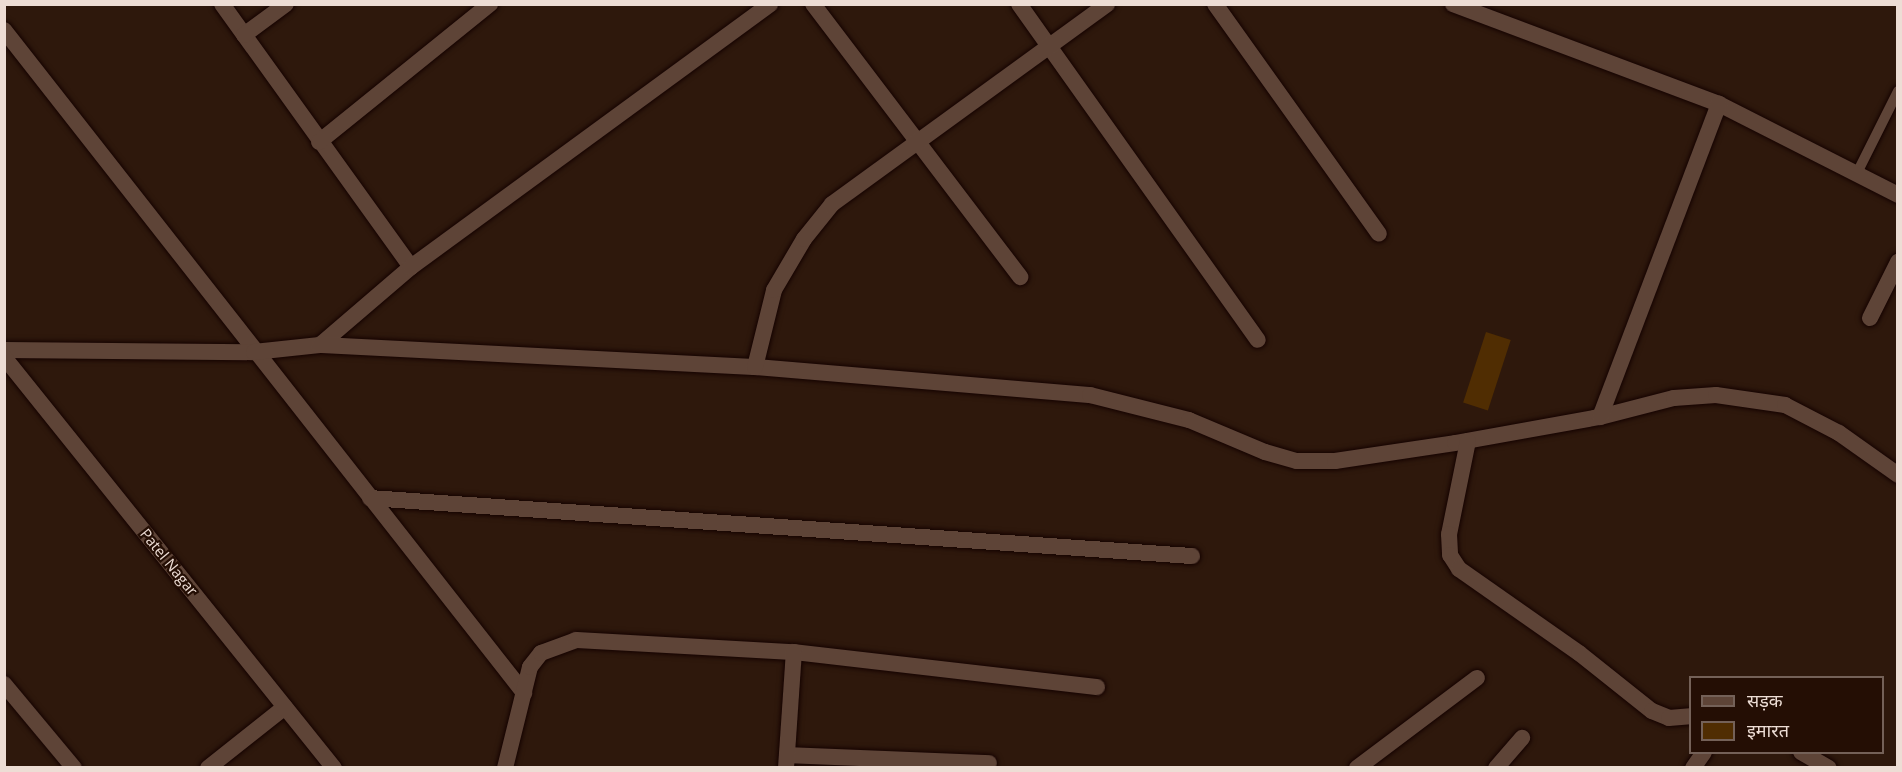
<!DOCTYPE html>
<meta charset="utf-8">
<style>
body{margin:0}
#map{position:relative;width:1902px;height:772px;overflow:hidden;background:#2e180c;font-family:"Open Sans","Noto Sans Devanagari",sans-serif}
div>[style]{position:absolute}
.building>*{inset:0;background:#502d02;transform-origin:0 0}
.roads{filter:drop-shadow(0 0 2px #150300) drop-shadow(0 0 2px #150300)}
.service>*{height:10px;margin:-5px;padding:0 5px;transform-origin:5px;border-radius:5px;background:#5e4437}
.minor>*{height:16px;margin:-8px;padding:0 8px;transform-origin:8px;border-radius:8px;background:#5e4437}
.tertiary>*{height:16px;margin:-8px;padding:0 8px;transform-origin:8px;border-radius:8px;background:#5e4437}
span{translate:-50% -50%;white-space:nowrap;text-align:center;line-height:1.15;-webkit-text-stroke:4.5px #240e04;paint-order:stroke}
.street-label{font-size:15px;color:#edddd5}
.frame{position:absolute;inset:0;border:6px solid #edddd5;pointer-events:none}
.legend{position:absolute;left:1689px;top:676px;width:195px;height:78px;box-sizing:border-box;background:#240e04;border:2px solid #746158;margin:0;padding:8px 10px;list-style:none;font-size:18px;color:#edddd5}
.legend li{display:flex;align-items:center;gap:12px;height:30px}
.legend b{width:30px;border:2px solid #746158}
</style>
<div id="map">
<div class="building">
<i style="left:1486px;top:332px;width:26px;height:74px;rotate:18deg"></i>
</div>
<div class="roads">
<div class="service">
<i style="left:1856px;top:175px;width:94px;rotate:-63.4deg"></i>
</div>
<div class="minor">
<i style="left:222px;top:4px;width:324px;rotate:54.3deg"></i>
<i style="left:813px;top:4px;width:343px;rotate:52.8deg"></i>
<i style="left:1019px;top:4px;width:412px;rotate:54.6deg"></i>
<i style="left:1215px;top:4px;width:282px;rotate:54.5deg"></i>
<i style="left:1453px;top:4px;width:284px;rotate:20.6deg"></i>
<i style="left:1719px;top:104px;width:201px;rotate:26.9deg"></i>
<i style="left:4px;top:30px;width:843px;rotate:51.89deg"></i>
<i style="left:244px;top:35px;width:52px;rotate:-36.4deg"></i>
<i style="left:319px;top:142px;width:220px;rotate:-38.9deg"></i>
<i style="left:1870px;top:318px;width:63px;rotate:-63.4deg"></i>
<i style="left:320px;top:345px;width:120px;rotate:-40.6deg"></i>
<i style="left:411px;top:267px;width:445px;rotate:-36.2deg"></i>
<i style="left:4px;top:350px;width:250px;rotate:0.5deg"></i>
<i style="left:254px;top:352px;width:66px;rotate:-6.1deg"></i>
<i style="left:320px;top:345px;width:436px;rotate:2.9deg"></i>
<i style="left:755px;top:367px;width:336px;rotate:4.8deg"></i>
<i style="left:1090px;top:395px;width:102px;rotate:14.2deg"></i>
<i style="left:1189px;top:420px;width:82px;rotate:22.8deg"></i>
<i style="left:1265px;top:452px;width:33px;rotate:16deg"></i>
<i style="left:1297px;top:461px;width:38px"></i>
<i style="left:1335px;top:461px;width:121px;rotate:-8.5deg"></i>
<i style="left:1455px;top:443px;width:147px;rotate:-10.2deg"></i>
<i style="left:1600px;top:417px;width:76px;rotate:-14.4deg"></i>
<i style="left:1674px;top:398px;width:42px;rotate:-4.1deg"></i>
<i style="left:1716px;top:395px;width:70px;rotate:8.2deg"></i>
<i style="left:1785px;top:405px;width:61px;rotate:27.4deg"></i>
<i style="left:1839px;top:433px;width:72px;rotate:35.4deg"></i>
<i style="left:755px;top:367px;width:79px;rotate:-76.1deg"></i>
<i style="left:774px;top:290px;width:59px;rotate:-59.5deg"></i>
<i style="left:804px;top:239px;width:45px;rotate:-51.3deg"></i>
<i style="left:832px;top:204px;width:340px;rotate:-36deg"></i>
<i style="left:1600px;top:417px;width:335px;rotate:-69.2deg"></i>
<i style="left:1468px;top:441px;width:95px;rotate:101.5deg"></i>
<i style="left:1449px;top:534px;width:21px;rotate:87deg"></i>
<i style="left:1450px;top:555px;width:17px;rotate:57deg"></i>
<i style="left:1459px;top:569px;width:146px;rotate:35deg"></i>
<i style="left:1579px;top:653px;width:93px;rotate:38.5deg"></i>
<i style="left:1652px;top:711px;width:18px;rotate:22deg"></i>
<i style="left:1669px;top:718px;width:21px;rotate:-5deg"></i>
<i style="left:370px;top:498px;width:824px;rotate:4.04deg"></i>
<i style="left:4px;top:684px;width:109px;rotate:50.2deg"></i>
<i style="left:1801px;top:752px;width:32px;rotate:30deg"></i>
<i style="left:787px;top:755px;width:202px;rotate:2.3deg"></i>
<i style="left:208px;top:768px;width:98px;rotate:-38.4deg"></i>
<i style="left:505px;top:768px;width:104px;rotate:-76.1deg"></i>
<i style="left:530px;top:667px;width:18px;rotate:-52deg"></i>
<i style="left:541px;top:653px;width:37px;rotate:-20deg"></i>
<i style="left:576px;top:640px;width:218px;rotate:3.2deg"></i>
<i style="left:794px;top:652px;width:305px;rotate:6.6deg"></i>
<i style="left:786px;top:768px;width:116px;rotate:-86.1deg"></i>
<i style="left:1357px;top:768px;width:150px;rotate:-36.9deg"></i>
<i style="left:1496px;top:768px;width:40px;rotate:-49deg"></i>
<i style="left:1693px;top:768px;width:19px;rotate:-55deg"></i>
</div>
<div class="tertiary">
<i style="left:4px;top:357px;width:527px;rotate:51.24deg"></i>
</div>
</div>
<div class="street-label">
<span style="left:169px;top:562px;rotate:51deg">Patel Nagar</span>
</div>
<div class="frame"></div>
<ul class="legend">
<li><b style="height:8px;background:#5e4437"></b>सड़क</li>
<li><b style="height:16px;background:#502d02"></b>इमारत</li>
</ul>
</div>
